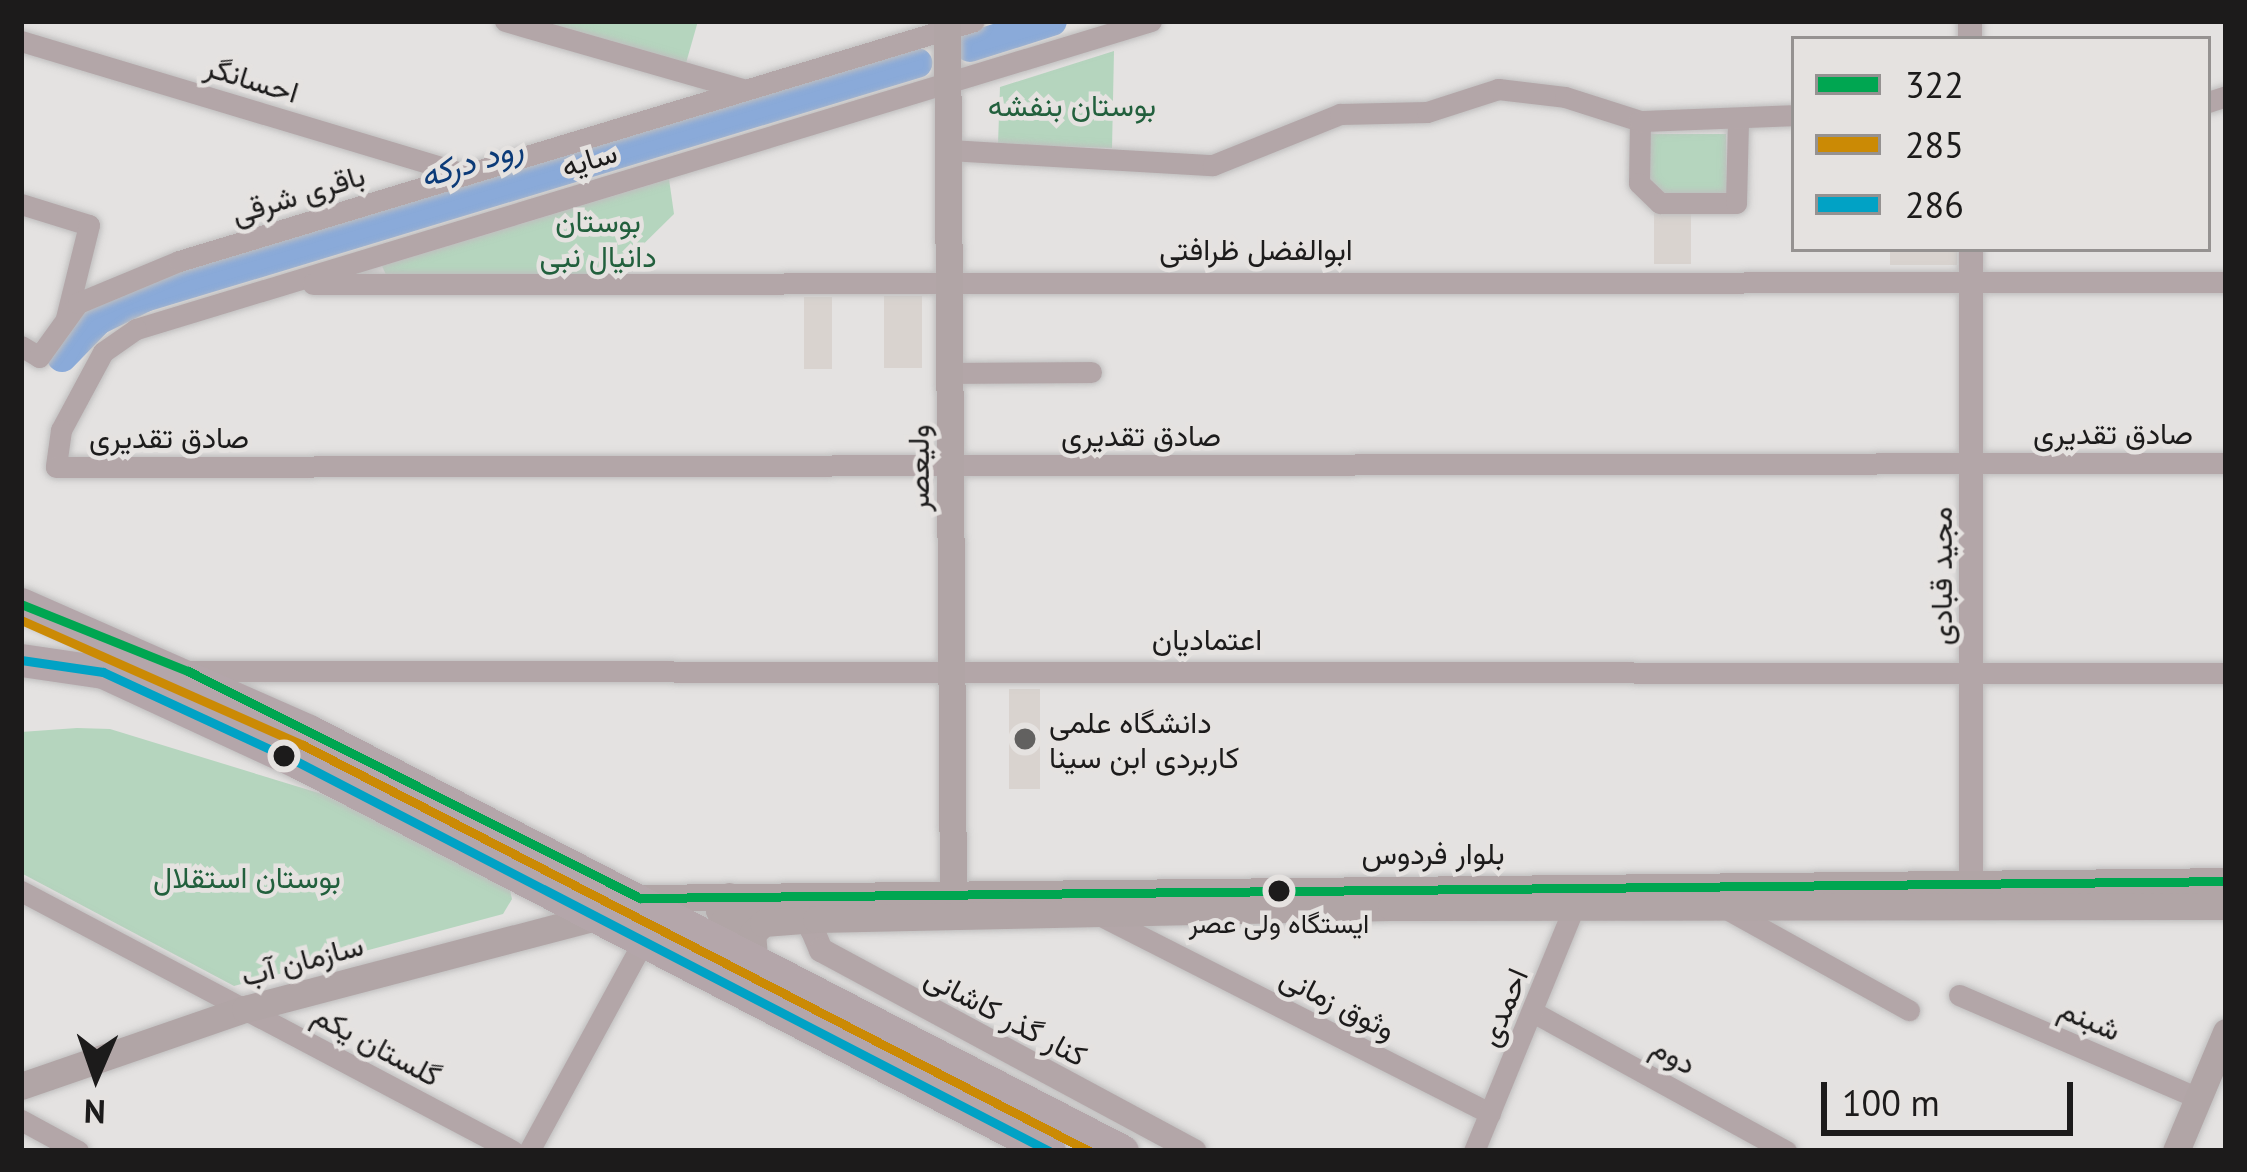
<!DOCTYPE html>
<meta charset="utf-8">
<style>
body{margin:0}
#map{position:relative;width:2247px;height:1172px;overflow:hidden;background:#e4e2e1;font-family:"PT Sans",Vazirmatn,sans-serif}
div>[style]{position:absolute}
.built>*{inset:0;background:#d9d3cf;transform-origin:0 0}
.green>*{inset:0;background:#b5d5be}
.river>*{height:30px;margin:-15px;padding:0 15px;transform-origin:15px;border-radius:15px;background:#8aaad9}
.roads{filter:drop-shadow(0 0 3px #bfbebe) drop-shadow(0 0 3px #bfbebe)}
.minor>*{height:21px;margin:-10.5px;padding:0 10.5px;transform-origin:10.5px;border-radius:10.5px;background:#b3a6a8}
.tertiary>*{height:24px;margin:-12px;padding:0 12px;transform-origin:12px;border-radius:12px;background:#b3a6a8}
.secondary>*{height:27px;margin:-13.5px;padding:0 13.5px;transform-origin:13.5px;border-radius:13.5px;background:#b1a5a6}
.primary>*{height:33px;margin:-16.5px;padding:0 16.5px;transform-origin:16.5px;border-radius:16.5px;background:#b4a6aa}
.bus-1>*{height:9px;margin:-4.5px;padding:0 4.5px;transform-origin:4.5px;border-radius:4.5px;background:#00a651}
.bus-2>*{height:9px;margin:-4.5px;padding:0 4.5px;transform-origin:4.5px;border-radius:4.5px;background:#cb8a05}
.bus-3>*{height:9px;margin:-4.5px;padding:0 4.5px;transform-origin:4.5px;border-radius:4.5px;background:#01a2c5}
.dots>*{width:33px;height:33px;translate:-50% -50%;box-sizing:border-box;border:6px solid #e5e2e0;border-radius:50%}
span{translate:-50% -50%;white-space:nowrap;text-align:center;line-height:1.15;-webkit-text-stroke:9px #e5e2e0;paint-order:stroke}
.bus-label{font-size:27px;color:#1c1b1b}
.street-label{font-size:30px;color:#1c1b1b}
.park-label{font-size:30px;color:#22603d}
.poi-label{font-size:30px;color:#1c1b1b}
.left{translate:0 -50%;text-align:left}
.water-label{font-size:33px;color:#0c3b78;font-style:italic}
.frame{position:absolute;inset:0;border:24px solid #1c1b1b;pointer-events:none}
.legend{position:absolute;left:1791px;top:36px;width:420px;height:216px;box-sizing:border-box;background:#e5e2e0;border:3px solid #959291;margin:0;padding:15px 21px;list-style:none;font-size:36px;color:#1c1b1b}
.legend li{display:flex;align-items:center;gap:24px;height:60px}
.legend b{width:60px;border:3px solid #959291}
.north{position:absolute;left:36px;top:1016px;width:120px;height:120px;-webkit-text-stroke:9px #e5e2e0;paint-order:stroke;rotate:182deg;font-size:33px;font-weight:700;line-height:48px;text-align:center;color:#1c1b1b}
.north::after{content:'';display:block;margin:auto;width:42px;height:54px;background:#1c1b1b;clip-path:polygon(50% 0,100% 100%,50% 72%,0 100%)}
.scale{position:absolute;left:1821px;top:1082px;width:252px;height:54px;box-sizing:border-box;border:6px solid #1c1b1b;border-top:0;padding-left:15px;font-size:36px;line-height:42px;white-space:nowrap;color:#1c1b1b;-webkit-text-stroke:9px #e5e2e0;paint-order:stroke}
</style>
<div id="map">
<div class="built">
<i style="left:1654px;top:213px;width:37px;height:51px"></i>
<i style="left:1890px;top:249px;width:67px;height:16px"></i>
<i style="left:884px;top:296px;width:38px;height:72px"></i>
<i style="left:804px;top:297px;width:28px;height:72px"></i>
<i style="left:1009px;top:689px;width:31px;height:100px"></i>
</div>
<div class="green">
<i style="clip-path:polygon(536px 21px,698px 21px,686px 63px)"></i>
<i style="clip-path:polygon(1114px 51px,1112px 148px,998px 144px,1000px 87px)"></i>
<i style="clip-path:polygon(1645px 134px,1726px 134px,1727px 194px,1660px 198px,1647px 182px)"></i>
<i style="clip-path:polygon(669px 179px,674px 214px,613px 274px,387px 277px,382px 266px)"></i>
<i style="clip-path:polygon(77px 728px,110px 729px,322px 794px,508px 881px,512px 899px,503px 914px,234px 986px,21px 873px,21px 732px)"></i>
</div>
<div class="river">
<i style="left:970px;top:47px;width:86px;rotate:-17.6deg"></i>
<i style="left:62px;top:357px;width:52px;rotate:-45.8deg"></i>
<i style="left:98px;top:320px;width:52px;rotate:-26.1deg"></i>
<i style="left:145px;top:297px;width:807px;rotate:-16.86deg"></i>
</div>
<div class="roads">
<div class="minor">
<i style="left:505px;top:21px;width:250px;rotate:16deg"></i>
<i style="left:1151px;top:21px;width:1061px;rotate:163.12deg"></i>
<i style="left:136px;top:329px;width:40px;rotate:145.1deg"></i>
<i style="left:103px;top:352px;width:89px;rotate:118.3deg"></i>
<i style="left:61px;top:430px;width:37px;rotate:98deg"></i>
<i style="left:56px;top:467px;width:2170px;rotate:-0.11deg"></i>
<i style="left:21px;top:41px;width:462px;rotate:16.7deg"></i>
<i style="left:2208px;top:102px;width:19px;rotate:-18deg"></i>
<i style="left:1640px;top:121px;width:62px;rotate:90.9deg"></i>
<i style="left:1639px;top:183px;width:29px;rotate:44deg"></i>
<i style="left:1660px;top:203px;width:76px"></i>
<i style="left:1736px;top:203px;width:82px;rotate:-88.6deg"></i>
<i style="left:949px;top:150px;width:264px;rotate:3.3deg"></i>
<i style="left:1213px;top:165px;width:137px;rotate:-21.9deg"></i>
<i style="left:1340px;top:114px;width:87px;rotate:-1.3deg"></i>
<i style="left:1427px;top:112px;width:75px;rotate:-17.9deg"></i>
<i style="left:1498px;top:89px;width:67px;rotate:6.8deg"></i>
<i style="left:1565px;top:97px;width:79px;rotate:17.7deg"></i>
<i style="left:1640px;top:121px;width:154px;rotate:-2.2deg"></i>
<i style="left:21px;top:204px;width:71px;rotate:17.2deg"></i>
<i style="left:89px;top:225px;width:96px;rotate:103.9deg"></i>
<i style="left:313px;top:284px;width:1913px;rotate:-0.06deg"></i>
<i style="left:21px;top:346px;width:21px;rotate:31deg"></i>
<i style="left:39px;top:357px;width:67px;rotate:-54.2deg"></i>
<i style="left:78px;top:303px;width:109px;rotate:-22.6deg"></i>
<i style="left:179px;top:261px;width:830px;rotate:-16.8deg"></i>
<i style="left:950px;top:373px;width:141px;rotate:-0.4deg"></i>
<i style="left:188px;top:671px;width:2038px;rotate:0.06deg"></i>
<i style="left:21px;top:891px;width:556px;rotate:27.85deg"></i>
<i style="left:1721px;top:906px;width:215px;rotate:29deg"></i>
<i style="left:1095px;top:913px;width:443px;rotate:26.9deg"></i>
<i style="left:1959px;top:995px;width:260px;rotate:23.3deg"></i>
<i style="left:1533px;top:1012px;width:289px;rotate:28.8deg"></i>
<i style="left:21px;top:1120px;width:65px;rotate:28.5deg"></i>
<i style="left:529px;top:1151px;width:245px;rotate:-61.4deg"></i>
<i style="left:1474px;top:1151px;width:274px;rotate:-67.7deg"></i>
</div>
<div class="tertiary">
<i style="left:1970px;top:21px;width:18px;rotate:90deg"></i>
<i style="left:1971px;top:249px;width:652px;rotate:90deg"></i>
<i style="left:816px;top:919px;width:11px;rotate:112deg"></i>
<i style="left:812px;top:929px;width:23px;rotate:67deg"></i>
<i style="left:821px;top:950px;width:424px;rotate:28.3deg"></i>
</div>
<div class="secondary">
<i style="left:947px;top:21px;width:884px;rotate:89.61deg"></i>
<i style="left:729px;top:896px;width:17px;rotate:126deg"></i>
<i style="left:719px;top:910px;width:12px;rotate:66deg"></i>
<i style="left:724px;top:921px;width:39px;rotate:3deg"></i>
<i style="left:640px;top:898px;width:1586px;rotate:-0.61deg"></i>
<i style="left:754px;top:956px;width:22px;rotate:-95deg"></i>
<i style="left:752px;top:934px;width:16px;rotate:-45deg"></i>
<i style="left:763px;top:923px;width:53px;rotate:-4.3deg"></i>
<i style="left:816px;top:919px;width:575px;rotate:-1.2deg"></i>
<i style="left:1391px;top:907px;width:835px;rotate:-0.07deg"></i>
<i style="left:21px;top:1086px;width:237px;rotate:-19deg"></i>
<i style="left:245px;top:1009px;width:371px;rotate:-14.7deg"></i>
<i style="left:2176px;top:1151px;width:129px;rotate:-67.2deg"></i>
</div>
<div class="primary">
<i style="left:21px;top:604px;width:315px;rotate:23.8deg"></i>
<i style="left:309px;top:731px;width:915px;rotate:27.32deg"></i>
<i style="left:21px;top:660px;width:83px;rotate:8.3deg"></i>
<i style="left:103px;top:672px;width:213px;rotate:24.8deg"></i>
<i style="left:296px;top:761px;width:848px;rotate:27.38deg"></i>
</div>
</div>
<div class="bus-1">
<i style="left:21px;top:604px;width:180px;rotate:21.9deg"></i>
<i style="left:188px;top:671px;width:506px;rotate:26.67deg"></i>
<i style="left:640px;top:898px;width:1586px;rotate:-0.61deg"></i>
</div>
<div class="bus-2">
<i style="left:21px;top:620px;width:308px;rotate:23.9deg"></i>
<i style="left:303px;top:745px;width:885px;rotate:27.32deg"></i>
</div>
<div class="bus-3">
<i style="left:21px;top:660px;width:83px;rotate:8.3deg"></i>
<i style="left:103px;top:672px;width:213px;rotate:24.8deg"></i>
<i style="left:296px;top:761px;width:848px;rotate:27.38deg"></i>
</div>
<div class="dots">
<i style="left:1025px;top:739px;background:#626160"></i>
<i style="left:284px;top:756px;background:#1c1b1b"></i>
<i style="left:1279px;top:891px;background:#1c1b1b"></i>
</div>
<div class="bus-label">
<span style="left:1279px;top:924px">ایستگاه ولی عصر</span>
</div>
<div class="street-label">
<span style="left:252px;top:79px;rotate:17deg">احسانگر</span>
<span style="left:589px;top:159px;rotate:-17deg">سایه</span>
<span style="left:298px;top:194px;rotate:-17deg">باقری شرقی</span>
<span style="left:1256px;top:249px">ابوالفضل ظرافتی</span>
<span style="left:2113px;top:433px">صادق تقدیری</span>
<span style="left:1141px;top:435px">صادق تقدیری</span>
<span style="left:169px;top:437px">صادق تقدیری</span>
<span style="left:918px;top:468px;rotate:-90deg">ولیعصر</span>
<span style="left:1941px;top:576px;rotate:-90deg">مجید قبادی</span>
<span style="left:1207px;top:639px">اعتمادیان</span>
<span style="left:1433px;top:853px">بلوار فردوس</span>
<span style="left:302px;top:960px;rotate:-15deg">سازمان آب</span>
<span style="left:1338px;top:1003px;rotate:27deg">وثوق زمانی</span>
<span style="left:1503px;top:1007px;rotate:-67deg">احمدی</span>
<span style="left:1006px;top:1016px;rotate:28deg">کنار گذر کاشانی</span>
<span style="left:2090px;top:1019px;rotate:23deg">شبنم</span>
<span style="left:377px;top:1045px;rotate:28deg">گلستان یکم</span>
<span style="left:1674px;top:1055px;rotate:29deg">دوم</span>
</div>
<div class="park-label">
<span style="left:1072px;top:105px">بوستان بنفشه</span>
<span style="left:598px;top:238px">بوستان<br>دانیال نبی</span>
<span style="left:247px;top:877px">بوستان استقلال</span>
</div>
<div class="poi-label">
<span class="left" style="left:1049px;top:739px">دانشگاه علمی<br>کاربردی ابن سینا</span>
</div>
<div class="water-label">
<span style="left:471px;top:161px;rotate:-17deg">رود درکه</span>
</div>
<div class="frame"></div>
<ul class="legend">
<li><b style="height:15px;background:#00a651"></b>322</li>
<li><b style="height:15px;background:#cb8a05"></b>285</li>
<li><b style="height:15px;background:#01a2c5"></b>286</li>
</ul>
<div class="north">N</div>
<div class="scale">100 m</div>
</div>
